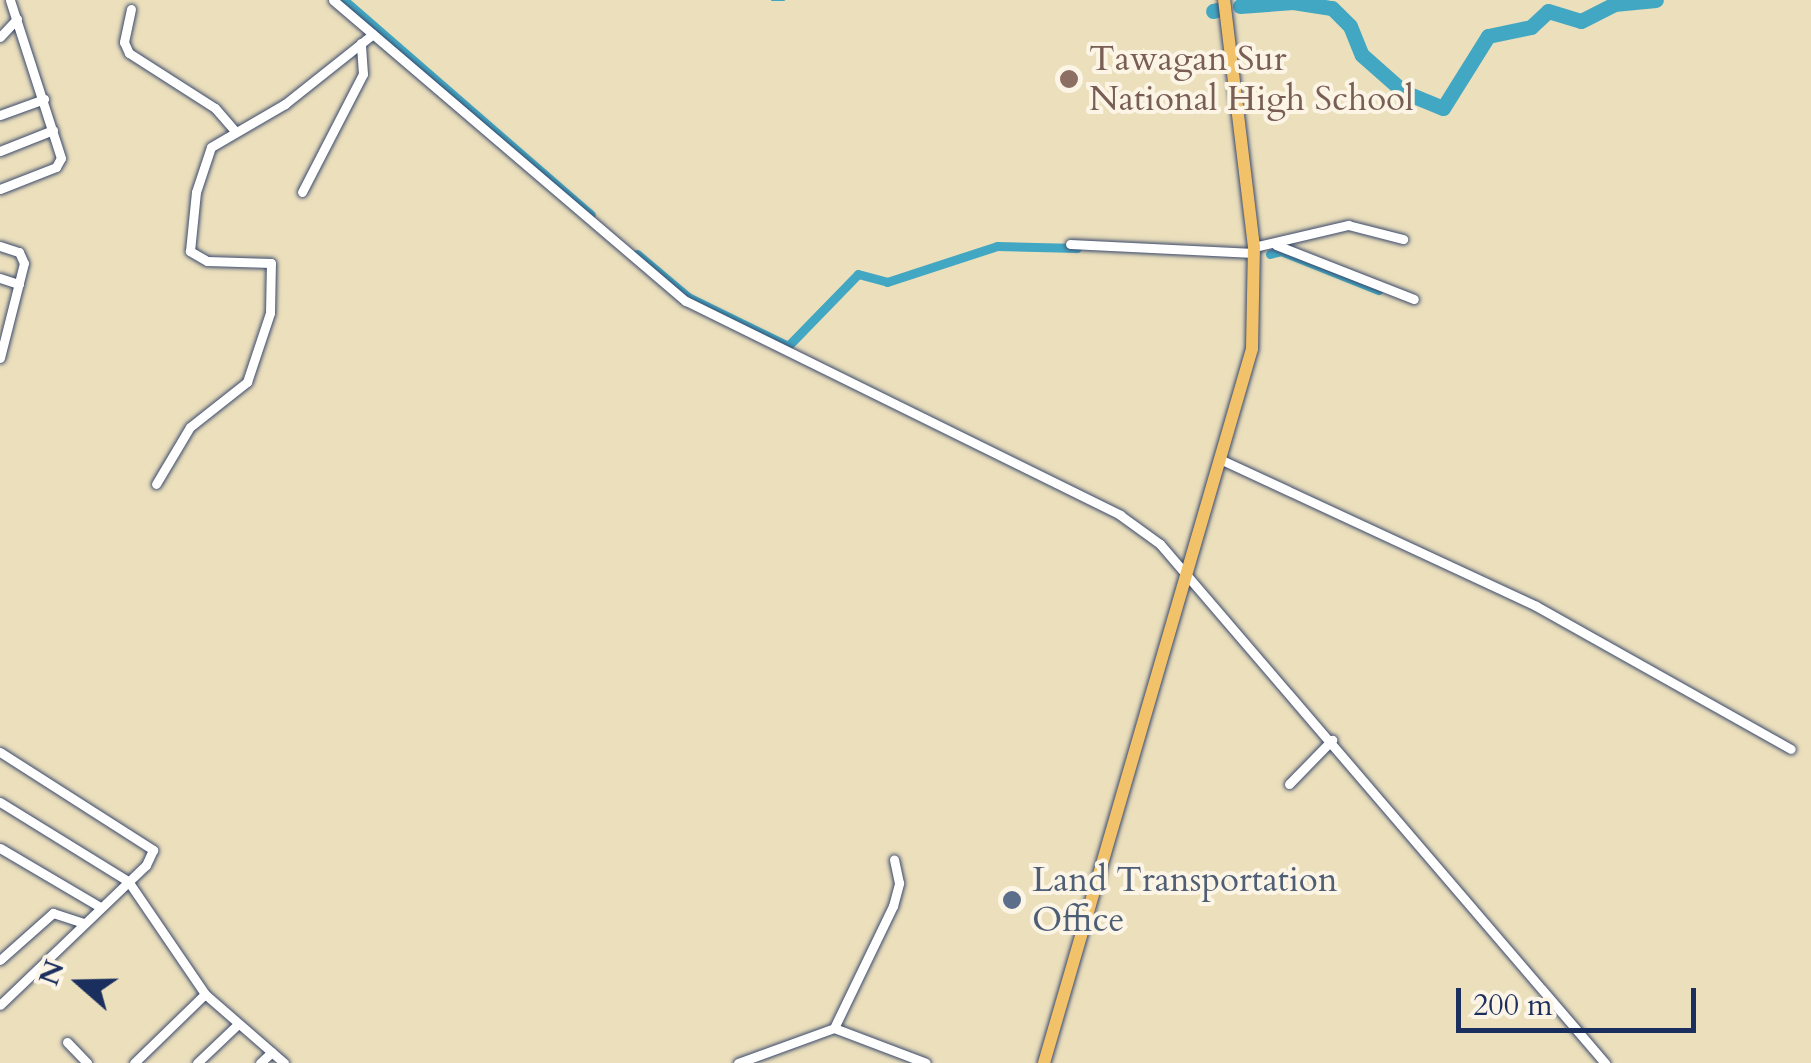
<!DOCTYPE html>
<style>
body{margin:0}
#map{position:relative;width:1811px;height:1063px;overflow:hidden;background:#ebdfbc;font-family:Cardo,serif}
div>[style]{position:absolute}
.stream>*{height:2.5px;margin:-1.25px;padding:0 1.25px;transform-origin:1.25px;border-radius:1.25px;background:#42a7c2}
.canal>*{height:9px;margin:-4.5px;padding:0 4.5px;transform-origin:4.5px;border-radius:4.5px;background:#42a7c2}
.river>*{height:15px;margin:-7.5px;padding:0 7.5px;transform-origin:7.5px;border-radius:7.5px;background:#42a7c2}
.roads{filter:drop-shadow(0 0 2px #3a496c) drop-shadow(0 0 2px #3a496c)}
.minor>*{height:9px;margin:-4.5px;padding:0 4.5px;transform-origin:4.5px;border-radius:4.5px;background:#fff}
.highway>*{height:12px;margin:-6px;padding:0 6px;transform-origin:6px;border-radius:6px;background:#f2c26a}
.dots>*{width:28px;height:28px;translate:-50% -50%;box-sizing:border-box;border:5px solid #fcf5e5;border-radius:50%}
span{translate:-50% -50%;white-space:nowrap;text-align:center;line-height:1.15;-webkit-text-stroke:8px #fcf5e5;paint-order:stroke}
.education-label{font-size:35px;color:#785e54}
.left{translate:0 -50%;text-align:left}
.service-label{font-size:35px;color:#4e5e75}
.north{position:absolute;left:30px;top:933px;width:100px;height:100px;-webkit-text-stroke:8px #fcf5e5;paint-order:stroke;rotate:290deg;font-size:28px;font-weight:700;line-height:40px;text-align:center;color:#1b2f5e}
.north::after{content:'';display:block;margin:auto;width:35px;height:45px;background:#1b2f5e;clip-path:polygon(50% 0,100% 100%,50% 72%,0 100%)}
.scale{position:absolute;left:1456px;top:988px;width:240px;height:45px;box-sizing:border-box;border:5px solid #1b2f5e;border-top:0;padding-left:12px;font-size:30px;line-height:35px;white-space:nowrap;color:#1b2f5e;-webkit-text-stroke:8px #fcf5e5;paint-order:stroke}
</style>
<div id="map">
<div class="stream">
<i style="left:772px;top:0;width:12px"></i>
<i style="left:1212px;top:5px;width:6px;rotate:81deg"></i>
</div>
<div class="canal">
<i style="left:344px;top:0;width:327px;rotate:41deg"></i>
<i style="left:637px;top:254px;width:67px;rotate:40.1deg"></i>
<i style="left:688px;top:297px;width:111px;rotate:26.1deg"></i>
<i style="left:788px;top:346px;width:100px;rotate:-45.8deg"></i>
<i style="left:858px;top:274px;width:30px;rotate:15deg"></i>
<i style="left:887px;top:282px;width:116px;rotate:-18.1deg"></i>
<i style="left:997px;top:246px;width:80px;rotate:1.4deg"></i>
<i style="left:1270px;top:254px;width:11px;rotate:-15deg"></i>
<i style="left:1281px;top:251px;width:105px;rotate:21.9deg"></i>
</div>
<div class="river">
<i style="left:1240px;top:6px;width:53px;rotate:-4.3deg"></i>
<i style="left:1293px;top:2px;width:39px;rotate:9deg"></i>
<i style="left:1332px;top:8px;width:25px;rotate:45deg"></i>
<i style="left:1350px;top:26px;width:31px;rotate:68deg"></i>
<i style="left:1362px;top:55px;width:56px;rotate:41.4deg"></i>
<i style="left:1404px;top:92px;width:42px;rotate:22.3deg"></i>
<i style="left:1443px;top:108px;width:85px;rotate:-58deg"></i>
<i style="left:1488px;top:36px;width:44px;rotate:-11.8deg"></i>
<i style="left:1531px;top:27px;width:23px;rotate:-43deg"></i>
<i style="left:1548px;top:11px;width:34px;rotate:17deg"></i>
<i style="left:1581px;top:21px;width:37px;rotate:-27deg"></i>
<i style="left:1614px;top:4px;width:42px;rotate:-5.4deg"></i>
<i style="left:1213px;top:11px;width:4px;rotate:-14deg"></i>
</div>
<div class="roads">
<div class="minor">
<i style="left:333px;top:0;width:464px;rotate:40.5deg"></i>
<i style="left:686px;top:301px;width:484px;rotate:26.2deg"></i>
<i style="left:1120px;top:515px;width:49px;rotate:35.9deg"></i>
<i style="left:1160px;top:544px;width:684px;rotate:49.39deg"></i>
<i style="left:131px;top:9px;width:34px;rotate:102deg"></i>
<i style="left:124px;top:42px;width:12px;rotate:66deg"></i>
<i style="left:129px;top:53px;width:102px;rotate:32.6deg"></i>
<i style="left:215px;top:108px;width:29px;rotate:49deg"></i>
<i style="left:0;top:37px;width:25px;rotate:-47deg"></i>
<i style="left:0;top:115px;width:47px;rotate:-20deg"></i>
<i style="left:0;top:151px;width:57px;rotate:-21.6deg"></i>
<i style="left:0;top:189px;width:60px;rotate:-21.4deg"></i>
<i style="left:56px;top:167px;width:10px;rotate:-61deg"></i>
<i style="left:61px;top:158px;width:166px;rotate:-107.9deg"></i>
<i style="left:302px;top:192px;width:133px;rotate:-62.7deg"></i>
<i style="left:363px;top:74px;width:31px;rotate:-94deg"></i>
<i style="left:1070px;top:244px;width:184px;rotate:2.8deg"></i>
<i style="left:1276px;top:245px;width:148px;rotate:21.4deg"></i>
<i style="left:0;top:246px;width:20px;rotate:18deg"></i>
<i style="left:19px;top:252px;width:12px;rotate:66deg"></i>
<i style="left:24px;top:263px;width:98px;rotate:104.2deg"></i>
<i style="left:1254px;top:247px;width:97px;rotate:-13.2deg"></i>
<i style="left:1348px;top:225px;width:57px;rotate:14.3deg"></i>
<i style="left:0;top:278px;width:20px;rotate:18deg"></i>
<i style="left:1224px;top:461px;width:344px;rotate:24.9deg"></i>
<i style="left:1536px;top:606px;width:292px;rotate:29.3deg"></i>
<i style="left:156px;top:484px;width:66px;rotate:-59.2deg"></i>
<i style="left:190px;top:427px;width:73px;rotate:-38.3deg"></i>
<i style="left:247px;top:382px;width:73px;rotate:-71.6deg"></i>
<i style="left:270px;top:313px;width:50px;rotate:-88.9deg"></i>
<i style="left:271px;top:263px;width:64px;rotate:-178.2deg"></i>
<i style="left:207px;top:261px;width:20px;rotate:-150deg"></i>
<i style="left:190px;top:251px;width:59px;rotate:-84.2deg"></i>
<i style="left:196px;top:192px;width:47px;rotate:-71.6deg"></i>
<i style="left:211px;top:147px;width:86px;rotate:-30.2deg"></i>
<i style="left:285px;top:104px;width:112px;rotate:-38.5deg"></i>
<i style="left:0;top:752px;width:182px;rotate:32.6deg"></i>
<i style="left:153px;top:850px;width:17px;rotate:115deg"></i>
<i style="left:146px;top:865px;width:202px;rotate:136.2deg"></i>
<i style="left:1289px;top:784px;width:62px;rotate:-45.7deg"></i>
<i style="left:0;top:802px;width:150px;rotate:31.7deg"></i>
<i style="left:128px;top:881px;width:137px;rotate:55.7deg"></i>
<i style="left:205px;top:994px;width:105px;rotate:41.1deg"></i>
<i style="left:0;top:848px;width:116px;rotate:30.5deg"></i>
<i style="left:0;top:960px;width:71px;rotate:-41.6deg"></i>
<i style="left:53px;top:913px;width:33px;rotate:18deg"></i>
<i style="left:834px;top:1028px;width:136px;rotate:-64.2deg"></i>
<i style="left:893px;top:906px;width:24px;rotate:-75deg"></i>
<i style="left:899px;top:883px;width:24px;rotate:-102deg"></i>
<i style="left:67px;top:1042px;width:29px;rotate:46deg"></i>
<i style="left:134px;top:1063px;width:99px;rotate:-44.2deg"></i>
<i style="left:197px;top:1063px;width:57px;rotate:-43.6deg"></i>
<i style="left:260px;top:1063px;width:16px;rotate:-43deg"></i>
<i style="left:738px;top:1063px;width:102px;rotate:-20deg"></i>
<i style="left:834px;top:1028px;width:98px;rotate:20.8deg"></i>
</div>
<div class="highway">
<i style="left:1044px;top:1063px;width:744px;rotate:-73.76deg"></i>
<i style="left:1252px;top:349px;width:102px;rotate:-88.9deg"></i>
<i style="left:1254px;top:247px;width:249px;rotate:-96.9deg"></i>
</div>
</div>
<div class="dots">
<i style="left:1069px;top:79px;background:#8d6e63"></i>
<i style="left:1012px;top:900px;background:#5c6f8a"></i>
</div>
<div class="education-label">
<span class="left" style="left:1089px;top:79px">Tawagan Sur<br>National High School</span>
</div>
<div class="service-label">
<span class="left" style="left:1032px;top:900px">Land Transportation<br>Office</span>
</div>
<div class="north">N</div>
<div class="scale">200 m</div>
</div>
